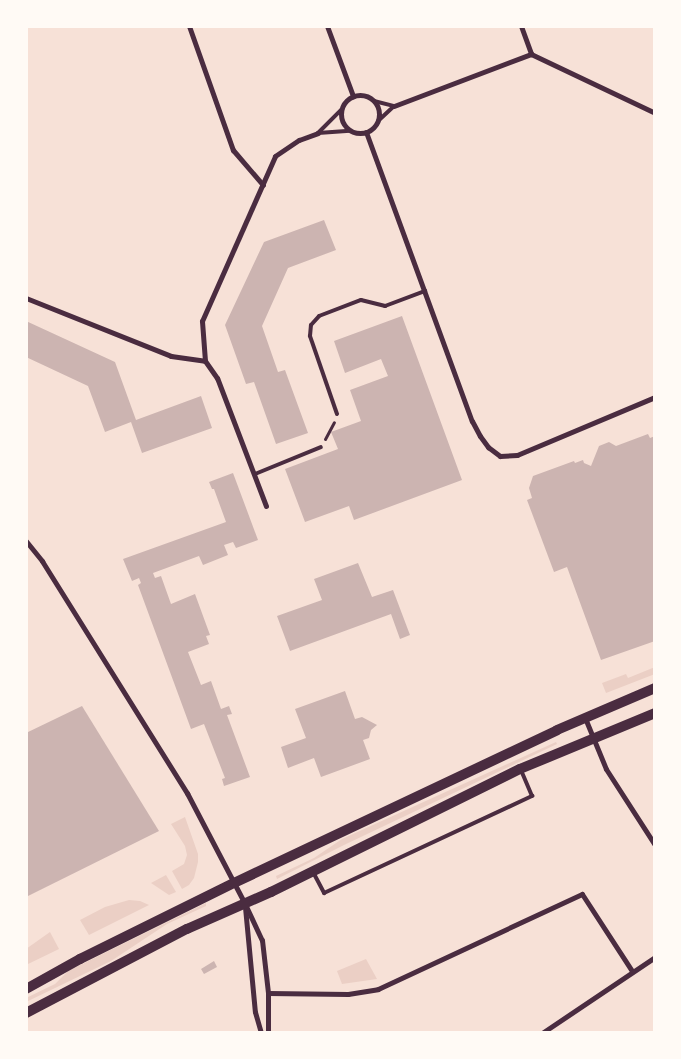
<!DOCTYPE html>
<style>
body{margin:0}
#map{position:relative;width:681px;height:1059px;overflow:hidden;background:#f7e1d7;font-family:Cabin,sans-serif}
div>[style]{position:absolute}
.green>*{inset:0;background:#ebcfc5}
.building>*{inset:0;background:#ccb4b1}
.path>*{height:3px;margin:-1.5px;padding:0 1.5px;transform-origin:1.5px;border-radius:1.5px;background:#4a2c40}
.service>*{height:4px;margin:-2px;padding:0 2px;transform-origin:2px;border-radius:2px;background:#4a2c40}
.minor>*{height:5px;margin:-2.5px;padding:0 2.5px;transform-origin:2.5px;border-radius:2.5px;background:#4a2c40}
.minor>.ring{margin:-2.5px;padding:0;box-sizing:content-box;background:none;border:5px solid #4a2c40;border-radius:50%}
.secondary>*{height:10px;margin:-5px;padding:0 5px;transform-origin:5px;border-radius:5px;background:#4a2c40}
span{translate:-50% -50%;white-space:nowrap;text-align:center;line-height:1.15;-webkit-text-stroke:5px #fffaf5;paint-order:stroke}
.frame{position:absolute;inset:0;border:28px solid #fffaf5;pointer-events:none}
</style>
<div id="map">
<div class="green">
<i style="clip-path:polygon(655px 667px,655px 674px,606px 693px,602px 683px,626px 674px,628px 678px)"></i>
<i style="clip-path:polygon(556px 742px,557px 744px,344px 845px,277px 879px,276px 876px,314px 858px,342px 839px)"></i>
<i style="clip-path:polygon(185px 817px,198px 854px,198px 862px,194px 878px,189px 885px,182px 889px,172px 871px,184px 864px,187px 855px,185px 846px,171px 824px)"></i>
<i style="clip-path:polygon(166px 875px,176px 892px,169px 895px,151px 883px)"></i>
<i style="clip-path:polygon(129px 900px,140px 901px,149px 905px,89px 935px,80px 920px,105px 907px)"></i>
<i style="clip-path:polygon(206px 903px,206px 906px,167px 924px,111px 961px,26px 1002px,26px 998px,55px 984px,68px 971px)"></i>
<i style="clip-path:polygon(50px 932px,59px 949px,26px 965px,26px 949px)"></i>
<i style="clip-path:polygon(366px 959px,377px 979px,342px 984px,337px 971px)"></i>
</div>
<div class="building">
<i style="clip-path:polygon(324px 220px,336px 250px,288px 268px,262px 326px,278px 372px,285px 370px,308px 433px,276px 444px,254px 382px,246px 384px,225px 325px,264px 242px)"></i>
<i style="clip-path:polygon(402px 316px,462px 480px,354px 520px,349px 506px,305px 522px,285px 469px,338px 449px,331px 432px,361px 421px,350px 390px,388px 376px,381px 359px,345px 373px,334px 341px)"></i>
<i style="clip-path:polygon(26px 321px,115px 362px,136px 420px,201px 396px,212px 428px,142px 453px,131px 422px,105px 432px,88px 386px,26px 357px)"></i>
<i style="clip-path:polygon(648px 434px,650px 438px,655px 436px,655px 641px,601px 660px,567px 567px,554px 572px,527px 500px,532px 498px,529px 488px,533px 476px,574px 461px,575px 463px,583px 460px,584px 463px,591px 466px,599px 446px,609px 442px,616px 446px)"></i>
<i style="clip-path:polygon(233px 473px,258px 540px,236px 548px,233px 542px,224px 545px,228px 555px,203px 565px,199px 556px,153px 573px,155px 578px,161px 576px,171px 604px,195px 594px,210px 635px,206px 636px,209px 644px,188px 652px,201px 685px,211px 681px,221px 709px,229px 706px,232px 714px,227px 715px,250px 777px,224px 786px,222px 779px,225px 778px,204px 724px,191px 729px,138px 585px,141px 583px,139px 578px,132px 581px,123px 559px,226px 522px,214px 489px,212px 489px,209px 482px)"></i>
<i style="clip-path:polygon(358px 563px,372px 597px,393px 590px,410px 635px,400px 639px,391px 614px,290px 651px,277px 616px,322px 600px,314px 579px)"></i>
<i style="clip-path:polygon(345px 691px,355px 719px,362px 717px,377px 725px,371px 730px,369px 738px,363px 740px,370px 759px,321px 777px,314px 758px,288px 768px,281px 747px,306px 738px,295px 709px)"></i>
<i style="clip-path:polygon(82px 706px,159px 831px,26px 897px,26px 733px)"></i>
<i style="clip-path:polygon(214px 961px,217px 967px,204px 974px,201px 969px)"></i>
</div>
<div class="path">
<i style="left:325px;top:439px;width:19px;rotate:-62deg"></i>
</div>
<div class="service">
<i style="left:374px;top:101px;width:21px;rotate:14deg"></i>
<i style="left:378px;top:121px;width:22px;rotate:-43deg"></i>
<i style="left:318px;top:133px;width:33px;rotate:-45deg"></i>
<i style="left:318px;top:133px;width:32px;rotate:-4deg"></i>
<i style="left:337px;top:414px;width:83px;rotate:-109.1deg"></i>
<i style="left:310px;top:336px;width:11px;rotate:-85deg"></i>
<i style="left:311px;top:325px;width:12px;rotate:-48deg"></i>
<i style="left:319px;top:316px;width:45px;rotate:-20.9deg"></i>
<i style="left:361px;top:300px;width:25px;rotate:14deg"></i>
<i style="left:385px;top:306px;width:43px;rotate:-20.6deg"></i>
<i style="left:255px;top:474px;width:71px;rotate:-22.2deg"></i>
<i style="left:313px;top:872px;width:24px;rotate:62deg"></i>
<i style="left:324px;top:893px;width:230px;rotate:-25deg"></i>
<i style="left:532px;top:796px;width:28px;rotate:-113deg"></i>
</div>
<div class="minor">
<i style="left:189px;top:26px;width:132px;rotate:70.5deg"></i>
<i style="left:233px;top:150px;width:46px;rotate:49.4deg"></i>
<i style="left:327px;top:26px;width:75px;rotate:69.6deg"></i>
<i style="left:521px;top:26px;width:30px;rotate:70deg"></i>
<i class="ring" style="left:341px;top:95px;width:33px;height:33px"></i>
<i style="left:394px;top:106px;width:147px;rotate:-20.8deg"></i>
<i style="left:531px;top:54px;width:137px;rotate:25.4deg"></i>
<i style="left:366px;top:132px;width:308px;rotate:69.9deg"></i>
<i style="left:472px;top:421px;width:17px;rotate:62deg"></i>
<i style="left:480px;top:436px;width:14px;rotate:54deg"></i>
<i style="left:488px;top:447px;width:15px;rotate:37deg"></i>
<i style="left:500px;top:456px;width:17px;rotate:-3deg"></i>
<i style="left:517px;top:455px;width:150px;rotate:-22.8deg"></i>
<i style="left:26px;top:298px;width:156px;rotate:21.8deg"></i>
<i style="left:171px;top:356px;width:34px;rotate:8deg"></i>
<i style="left:266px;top:506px;width:137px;rotate:-110.9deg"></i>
<i style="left:217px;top:378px;width:21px;rotate:-125deg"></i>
<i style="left:205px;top:361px;width:40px;rotate:-94.3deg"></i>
<i style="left:202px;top:321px;width:180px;rotate:-66.1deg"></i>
<i style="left:275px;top:156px;width:29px;rotate:-34deg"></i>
<i style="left:299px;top:140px;width:20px;rotate:-20deg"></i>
<i style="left:26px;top:541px;width:26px;rotate:51deg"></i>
<i style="left:42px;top:561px;width:274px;rotate:58deg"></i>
<i style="left:187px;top:793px;width:125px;rotate:62.4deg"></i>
<i style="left:245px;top:904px;width:40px;rotate:65deg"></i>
<i style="left:262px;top:940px;width:53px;rotate:83.5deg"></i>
<i style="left:268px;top:993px;width:40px;rotate:90deg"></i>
<i style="left:585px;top:718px;width:55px;rotate:67.6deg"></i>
<i style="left:606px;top:769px;width:90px;rotate:57.2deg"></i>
<i style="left:245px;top:907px;width:105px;rotate:84.6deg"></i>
<i style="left:255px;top:1012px;width:22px;rotate:74deg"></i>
<i style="left:268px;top:993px;width:80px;rotate:0.7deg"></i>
<i style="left:348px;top:994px;width:30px;rotate:-9deg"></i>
<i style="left:378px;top:989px;width:225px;rotate:-25deg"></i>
<i style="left:582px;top:894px;width:92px;rotate:57deg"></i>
<i style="left:542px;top:1033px;width:136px;rotate:-33.9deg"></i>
</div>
<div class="secondary">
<i style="left:26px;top:989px;width:62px;rotate:-29.1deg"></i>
<i style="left:80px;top:959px;width:172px;rotate:-26.3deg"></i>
<i style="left:234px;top:883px;width:357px;rotate:-25.3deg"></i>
<i style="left:557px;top:730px;width:107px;rotate:-23.2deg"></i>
<i style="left:26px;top:1013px;width:182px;rotate:-27.6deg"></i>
<i style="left:187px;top:929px;width:92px;rotate:-23.8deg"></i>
<i style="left:271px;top:892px;width:278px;rotate:-26.3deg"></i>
<i style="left:520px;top:769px;width:146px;rotate:-22.5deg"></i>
</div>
<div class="frame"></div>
</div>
